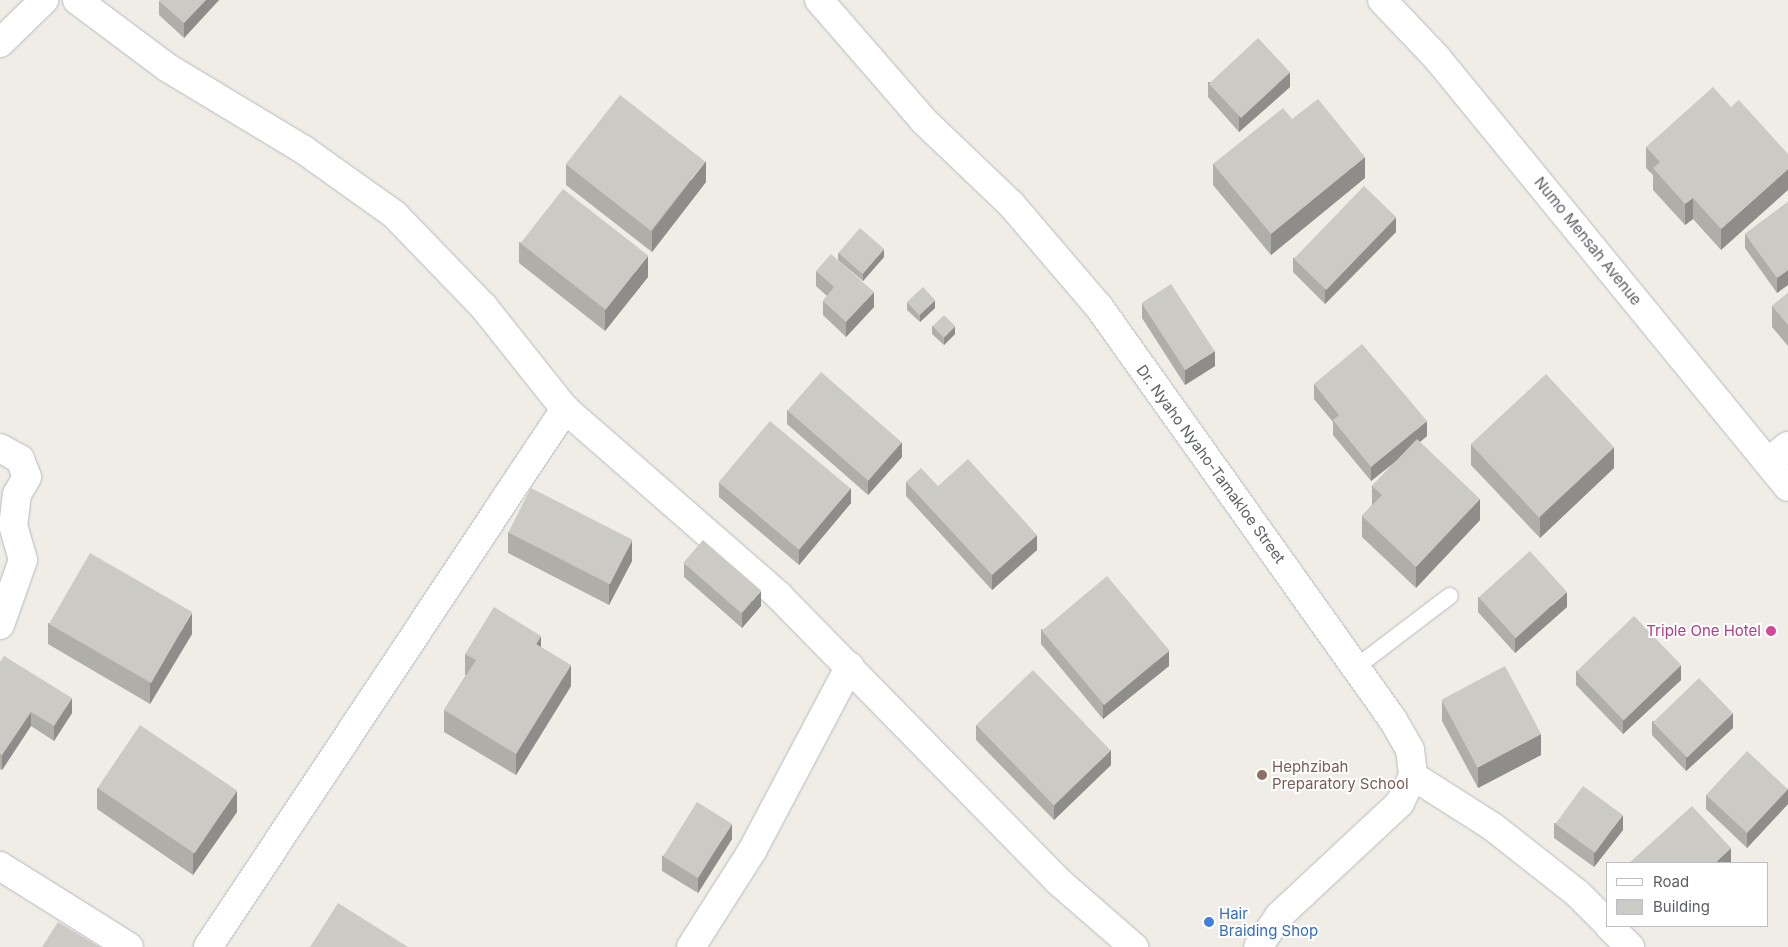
<!DOCTYPE html>
<style>
body{margin:0}
#map{position:relative;width:1788px;height:947px;overflow:hidden;background:#efede5;font-family:Inter,sans-serif}
div>[style]{position:absolute}
.roads{filter:drop-shadow(0 0 1px #b7babf) drop-shadow(0 0 1px #b7babf)}
.service>*{height:16px;margin:-8px;padding:0 8px;transform-origin:8px;border-radius:8px;background:#fff}
.minor>*{height:28px;margin:-14px;padding:0 14px;transform-origin:14px;border-radius:14px;background:#fff}
.wall>*{inset:0;background:#afaea9}
.shaded-wall>*{inset:0;background:#8f8d89}
.building>*{inset:0;background:#cccac4;transform-origin:0 0}
.dots>*{width:14px;height:14px;translate:-50% -50%;box-sizing:border-box;border:2px solid #fff;border-radius:50%}
span{translate:-50% -50%;white-space:nowrap;text-align:center;line-height:1.15;-webkit-text-stroke:4px #fff;paint-order:stroke}
.street-label{font-size:15px;color:#5c6066}
.hotel-label{font-size:15px;color:#b23c85}
.right{translate:-100% -50%;text-align:right}
.education-label{font-size:15px;color:#785e54}
.left{translate:0 -50%;text-align:left}
.shop-label{font-size:15px;color:#366cbe}
.legend{position:absolute;left:1606px;top:862px;width:162px;height:65px;box-sizing:border-box;background:#fff;border:1px solid #bebfc2;margin:0;padding:6px 9px;list-style:none;font-size:15px;color:#5c6066}
.legend li{display:flex;align-items:center;gap:10px;height:25px}
.legend b{width:25px;border:1px solid #bebfc2}
</style>
<div id="map">
<div class="roads">
<div class="service">
<i style="left:1355px;top:668px;width:119px;rotate:-37.2deg"></i>
</div>
<div class="minor">
<i style="left:77px;top:0;width:114px;rotate:36.8deg"></i>
<i style="left:168px;top:68px;width:159px;rotate:31.1deg"></i>
<i style="left:304px;top:150px;width:112px;rotate:35.5deg"></i>
<i style="left:395px;top:215px;width:127px;rotate:46deg"></i>
<i style="left:483px;top:306px;width:132px;rotate:51.5deg"></i>
<i style="left:565px;top:409px;width:284px;rotate:41.1deg"></i>
<i style="left:779px;top:596px;width:399px;rotate:45.6deg"></i>
<i style="left:1058px;top:881px;width:101px;rotate:41deg"></i>
<i style="left:819px;top:0;width:160px;rotate:49deg"></i>
<i style="left:924px;top:121px;width:120px;rotate:43.7deg"></i>
<i style="left:1011px;top:204px;width:135px;rotate:49.5deg"></i>
<i style="left:1099px;top:307px;width:507px;rotate:54.55deg"></i>
<i style="left:1393px;top:720px;width:34px;rotate:60deg"></i>
<i style="left:1410px;top:750px;width:26px;rotate:83deg"></i>
<i style="left:1413px;top:776px;width:30px;rotate:116deg"></i>
<i style="left:1400px;top:803px;width:166px;rotate:137deg"></i>
<i style="left:1279px;top:916px;width:37px;rotate:124deg"></i>
<i style="left:1382px;top:0;width:80px;rotate:46.5deg"></i>
<i style="left:1437px;top:58px;width:554px;rotate:50.71deg"></i>
<i style="left:0;top:43px;width:62px;rotate:-44.3deg"></i>
<i style="left:0;top:448px;width:23px;rotate:29deg"></i>
<i style="left:20px;top:459px;width:19px;rotate:69deg"></i>
<i style="left:27px;top:477px;width:20px;rotate:120deg"></i>
<i style="left:17px;top:494px;width:31px;rotate:97deg"></i>
<i style="left:13px;top:525px;width:36px;rotate:74deg"></i>
<i style="left:23px;top:560px;width:69px;rotate:109.5deg"></i>
<i style="left:1768px;top:462px;width:26px;rotate:-39deg"></i>
<i style="left:1413px;top:776px;width:95px;rotate:32.5deg"></i>
<i style="left:1493px;top:827px;width:108px;rotate:38.2deg"></i>
<i style="left:1578px;top:894px;width:41px;rotate:45deg"></i>
<i style="left:0;top:866px;width:152px;rotate:32.1deg"></i>
<i style="left:1609px;top:926px;width:30px;rotate:45deg"></i>
<i style="left:208px;top:947px;width:646px;rotate:-56.43deg"></i>
<i style="left:691px;top:947px;width:114px;rotate:-57.6deg"></i>
<i style="left:752px;top:851px;width:209px;rotate:-62.1deg"></i>
</div>
</div>
<div class="wall">
<i style="clip-path:polygon(219px 0,184px 38px,159px 15px,159px 1px)"></i>
<i style="clip-path:polygon(1208px 82px,1290px 87px,1239px 132px,1208px 97px)"></i>
<i style="clip-path:polygon(1731px 107px,1721px 250px,1693px 219px,1685px 225px,1653px 190px,1653px 175px,1646px 168px,1646px 147px)"></i>
<i style="clip-path:polygon(1292px 119px,1365px 178px,1271px 255px,1213px 185px,1213px 164px)"></i>
<i style="clip-path:polygon(566px 164px,706px 182px,652px 252px,566px 185px)"></i>
<i style="clip-path:polygon(1788px 202px,1777px 293px,1745px 248px,1745px 234px)"></i>
<i style="clip-path:polygon(1396px 232px,1325px 304px,1293px 272px,1293px 258px)"></i>
<i style="clip-path:polygon(519px 242px,648px 277px,605px 331px,519px 263px)"></i>
<i style="clip-path:polygon(838px 253px,884px 257px,863px 281px,838px 260px)"></i>
<i style="clip-path:polygon(816px 271px,874px 307px,846px 337px,823px 315px,823px 301px,827px 296px,816px 286px)"></i>
<i style="clip-path:polygon(1788px 293px,1788px 346px,1772px 327px,1772px 306px)"></i>
<i style="clip-path:polygon(907px 302px,935px 308px,920px 322px,907px 310px)"></i>
<i style="clip-path:polygon(1142px 303px,1215px 366px,1185px 385px,1142px 318px)"></i>
<i style="clip-path:polygon(932px 326px,955px 334px,944px 345px,932px 334px)"></i>
<i style="clip-path:polygon(1314px 384px,1427px 436px,1420px 442px,1480px 520px,1416px 588px,1362px 537px,1362px 516px,1372px 505px,1372px 486px,1395px 462px,1371px 481px,1333px 435px,1333px 422px,1314px 399px)"></i>
<i style="clip-path:polygon(787px 410px,902px 457px,868px 495px,787px 424px)"></i>
<i style="clip-path:polygon(1471px 444px,1614px 468px,1540px 538px,1471px 465px)"></i>
<i style="clip-path:polygon(719px 482px,851px 503px,799px 565px,719px 497px)"></i>
<i style="clip-path:polygon(906px 482px,938px 486px,1037px 550px,992px 590px,906px 496px)"></i>
<i style="clip-path:polygon(508px 532px,632px 561px,609px 605px,508px 553px)"></i>
<i style="clip-path:polygon(684px 563px,761px 606px,742px 628px,684px 577px)"></i>
<i style="clip-path:polygon(1478px 597px,1567px 607px,1515px 653px,1478px 612px)"></i>
<i style="clip-path:polygon(48px 623px,192px 634px,150px 704px,48px 644px)"></i>
<i style="clip-path:polygon(1041px 629px,1169px 666px,1103px 719px,1041px 644px)"></i>
<i style="clip-path:polygon(541px 648px,571px 686px,516px 775px,444px 732px,444px 710px,466px 675px,465px 675px,465px 654px)"></i>
<i style="clip-path:polygon(0 662px,72px 713px,54px 741px,31px 726px,2px 770px,0 769px)"></i>
<i style="clip-path:polygon(1576px 671px,1681px 680px,1623px 734px,1576px 685px)"></i>
<i style="clip-path:polygon(1442px 700px,1541px 755px,1478px 788px,1442px 721px)"></i>
<i style="clip-path:polygon(1652px 721px,1733px 728px,1686px 771px,1652px 735px)"></i>
<i style="clip-path:polygon(976px 725px,1111px 765px,1054px 820px,976px 740px)"></i>
<i style="clip-path:polygon(97px 788px,237px 812px,193px 875px,97px 809px)"></i>
<i style="clip-path:polygon(1788px 789px,1788px 804px,1747px 848px,1706px 809px,1706px 795px)"></i>
<i style="clip-path:polygon(1554px 823px,1623px 830px,1594px 867px,1554px 838px)"></i>
<i style="clip-path:polygon(732px 839px,698px 893px,662px 871px,662px 856px)"></i>
</div>
<div class="shaded-wall">
<i style="clip-path:polygon(206px 0,219px 0,184px 38px,184px 23px)"></i>
<i style="clip-path:polygon(1290px 72px,1290px 87px,1239px 132px,1239px 117px)"></i>
<i style="clip-path:polygon(1365px 157px,1365px 178px,1271px 255px,1271px 234px)"></i>
<i style="clip-path:polygon(706px 161px,706px 182px,652px 252px,652px 231px)"></i>
<i style="clip-path:polygon(1788px 169px,1788px 190px,1721px 250px,1721px 229px)"></i>
<i style="clip-path:polygon(1693px 198px,1693px 219px,1685px 225px,1685px 204px)"></i>
<i style="clip-path:polygon(1396px 217px,1396px 232px,1325px 304px,1325px 289px)"></i>
<i style="clip-path:polygon(884px 249px,884px 257px,863px 281px,863px 274px)"></i>
<i style="clip-path:polygon(648px 256px,648px 277px,605px 331px,605px 310px)"></i>
<i style="clip-path:polygon(1788px 270px,1788px 285px,1777px 293px,1777px 278px)"></i>
<i style="clip-path:polygon(874px 292px,874px 307px,846px 337px,846px 322px)"></i>
<i style="clip-path:polygon(935px 300px,935px 308px,920px 322px,920px 315px)"></i>
<i style="clip-path:polygon(955px 326px,955px 334px,944px 345px,944px 337px)"></i>
<i style="clip-path:polygon(1215px 351px,1215px 366px,1185px 385px,1185px 370px)"></i>
<i style="clip-path:polygon(1427px 421px,1427px 436px,1371px 481px,1371px 467px)"></i>
<i style="clip-path:polygon(902px 442px,902px 457px,868px 495px,868px 480px)"></i>
<i style="clip-path:polygon(1614px 447px,1614px 468px,1540px 538px,1540px 517px)"></i>
<i style="clip-path:polygon(851px 488px,851px 503px,799px 565px,799px 550px)"></i>
<i style="clip-path:polygon(1480px 499px,1480px 520px,1416px 588px,1416px 567px)"></i>
<i style="clip-path:polygon(1037px 535px,1037px 550px,992px 590px,992px 575px)"></i>
<i style="clip-path:polygon(632px 540px,632px 561px,609px 605px,609px 584px)"></i>
<i style="clip-path:polygon(761px 591px,761px 606px,742px 628px,742px 613px)"></i>
<i style="clip-path:polygon(1567px 592px,1567px 607px,1515px 653px,1515px 639px)"></i>
<i style="clip-path:polygon(192px 613px,192px 634px,150px 704px,150px 683px)"></i>
<i style="clip-path:polygon(541px 636px,541px 657px,536px 644px)"></i>
<i style="clip-path:polygon(1169px 651px,1169px 666px,1103px 719px,1103px 705px)"></i>
<i style="clip-path:polygon(571px 665px,571px 686px,516px 775px,516px 754px)"></i>
<i style="clip-path:polygon(1681px 665px,1681px 680px,1623px 734px,1623px 720px)"></i>
<i style="clip-path:polygon(72px 698px,72px 713px,54px 741px,54px 726px)"></i>
<i style="clip-path:polygon(31px 712px,31px 726px,2px 770px,2px 755px)"></i>
<i style="clip-path:polygon(1733px 713px,1733px 728px,1686px 771px,1686px 757px)"></i>
<i style="clip-path:polygon(1541px 734px,1541px 755px,1478px 788px,1478px 767px)"></i>
<i style="clip-path:polygon(1111px 750px,1111px 765px,1054px 820px,1054px 805px)"></i>
<i style="clip-path:polygon(1788px 789px,1788px 804px,1747px 848px,1747px 833px)"></i>
<i style="clip-path:polygon(237px 791px,237px 812px,193px 875px,193px 854px)"></i>
<i style="clip-path:polygon(1623px 815px,1623px 830px,1594px 867px,1594px 853px)"></i>
<i style="clip-path:polygon(732px 824px,732px 839px,698px 893px,698px 878px)"></i>
<i style="clip-path:polygon(1731px 848px,1731px 863px,1715px 863px)"></i>
</div>
<div class="building">
<i style="clip-path:polygon(160px 0,206px 0,184px 23px,159px 1px)"></i>
<i style="left:1258px;top:38px;width:47px;height:67px;rotate:47deg"></i>
<i style="clip-path:polygon(1713px 87px,1731px 107px,1739px 100px,1788px 154px,1788px 169px,1721px 229px,1693px 198px,1685px 204px,1653px 168px,1660px 162px,1646px 147px)"></i>
<i style="left:620px;top:95px;width:108px;height:88px;rotate:38deg"></i>
<i style="clip-path:polygon(1318px 99px,1365px 157px,1271px 234px,1213px 164px,1283px 108px,1292px 119px)"></i>
<i style="left:1364px;top:186px;width:45px;height:101px;rotate:44deg"></i>
<i style="left:563px;top:189px;width:108px;height:69px;rotate:38deg"></i>
<i style="clip-path:polygon(1788px 202px,1788px 270px,1777px 278px,1745px 234px)"></i>
<i style="left:860px;top:228px;width:32px;height:33px;rotate:41deg"></i>
<i style="clip-path:polygon(831px 254px,874px 292px,846px 322px,823px 301px,834px 287px,816px 271px)"></i>
<i style="left:1171px;top:284px;width:80px;height:35px;rotate:57deg"></i>
<i style="left:923px;top:287px;width:18px;height:22px;rotate:47deg"></i>
<i style="clip-path:polygon(1788px 293px,1788px 325px,1772px 306px)"></i>
<i style="left:944px;top:315px;width:16px;height:16px;rotate:45deg"></i>
<i style="clip-path:polygon(1362px 344px,1427px 421px,1371px 467px,1333px 420px,1339px 415px,1314px 384px)"></i>
<i style="left:821px;top:372px;width:107px;height:51px;rotate:41deg"></i>
<i style="left:1546px;top:374px;width:100px;height:103px;rotate:47deg"></i>
<i style="left:770px;top:421px;width:105px;height:80px;rotate:40deg"></i>
<i style="clip-path:polygon(1417px 439px,1480px 499px,1416px 567px,1362px 516px,1382px 495px,1372px 486px)"></i>
<i style="clip-path:polygon(968px 459px,1037px 535px,992px 575px,906px 482px,921px 468px,938px 486px)"></i>
<i style="left:531px;top:488px;width:114px;height:50px;rotate:27deg"></i>
<i style="left:703px;top:540px;width:77px;height:30px;rotate:41deg"></i>
<i style="left:1530px;top:551px;width:55px;height:69px;rotate:48deg"></i>
<i style="left:90px;top:553px;width:118px;height:82px;rotate:30deg"></i>
<i style="left:1107px;top:576px;width:97px;height:85px;rotate:50deg"></i>
<i style="clip-path:polygon(494px 607px,541px 636px,536px 644px,571px 665px,516px 754px,444px 710px,476px 660px,465px 654px)"></i>
<i style="left:1634px;top:616px;width:68px;height:80px;rotate:46deg"></i>
<i style="clip-path:polygon(4px 656px,72px 698px,54px 726px,31px 712px,2px 755px,0 754px,0 662px)"></i>
<i style="left:1505px;top:666px;width:77px;height:72px;rotate:62deg"></i>
<i style="left:1033px;top:670px;width:112px;height:79px;rotate:46deg"></i>
<i style="left:1699px;top:678px;width:49px;height:64px;rotate:46deg"></i>
<i style="left:140px;top:725px;width:117px;height:76px;rotate:34deg"></i>
<i style="left:1747px;top:751px;width:56px;height:60px;rotate:43deg"></i>
<i style="left:1583px;top:786px;width:49px;height:47px;rotate:36deg"></i>
<i style="left:697px;top:802px;width:41px;height:64px;rotate:32deg"></i>
<i style="clip-path:polygon(1692px 806px,1731px 848px,1715px 863px,1629px 863px)"></i>
<i style="clip-path:polygon(338px 903px,408px 947px,310px 947px)"></i>
<i style="clip-path:polygon(58px 922px,100px 947px,42px 947px)"></i>
</div>
<div class="dots">
<i style="left:1771px;top:631px;background:#d1479c"></i>
<i style="left:1262px;top:775px;background:#8d6e63"></i>
<i style="left:1209px;top:922px;background:#3f7fe0"></i>
</div>
<div class="street-label">
<span style="left:1588px;top:241px;rotate:51deg">Numo Mensah Avenue</span>
<span style="left:1211px;top:464px;rotate:54deg">Dr. Nyaho Nyaho-Tamakloe Street</span>
</div>
<div class="hotel-label">
<span class="right" style="left:1761px;top:631px">Triple One Hotel</span>
</div>
<div class="education-label">
<span class="left" style="left:1272px;top:775px">Hephzibah<br>Preparatory School</span>
</div>
<div class="shop-label">
<span class="left" style="left:1219px;top:922px">Hair<br>Braiding Shop</span>
</div>
<ul class="legend">
<li><b style="height:6px;background:#fff"></b>Road</li>
<li><b style="height:14px;background:#cccac4"></b>Building</li>
</ul>
</div>
